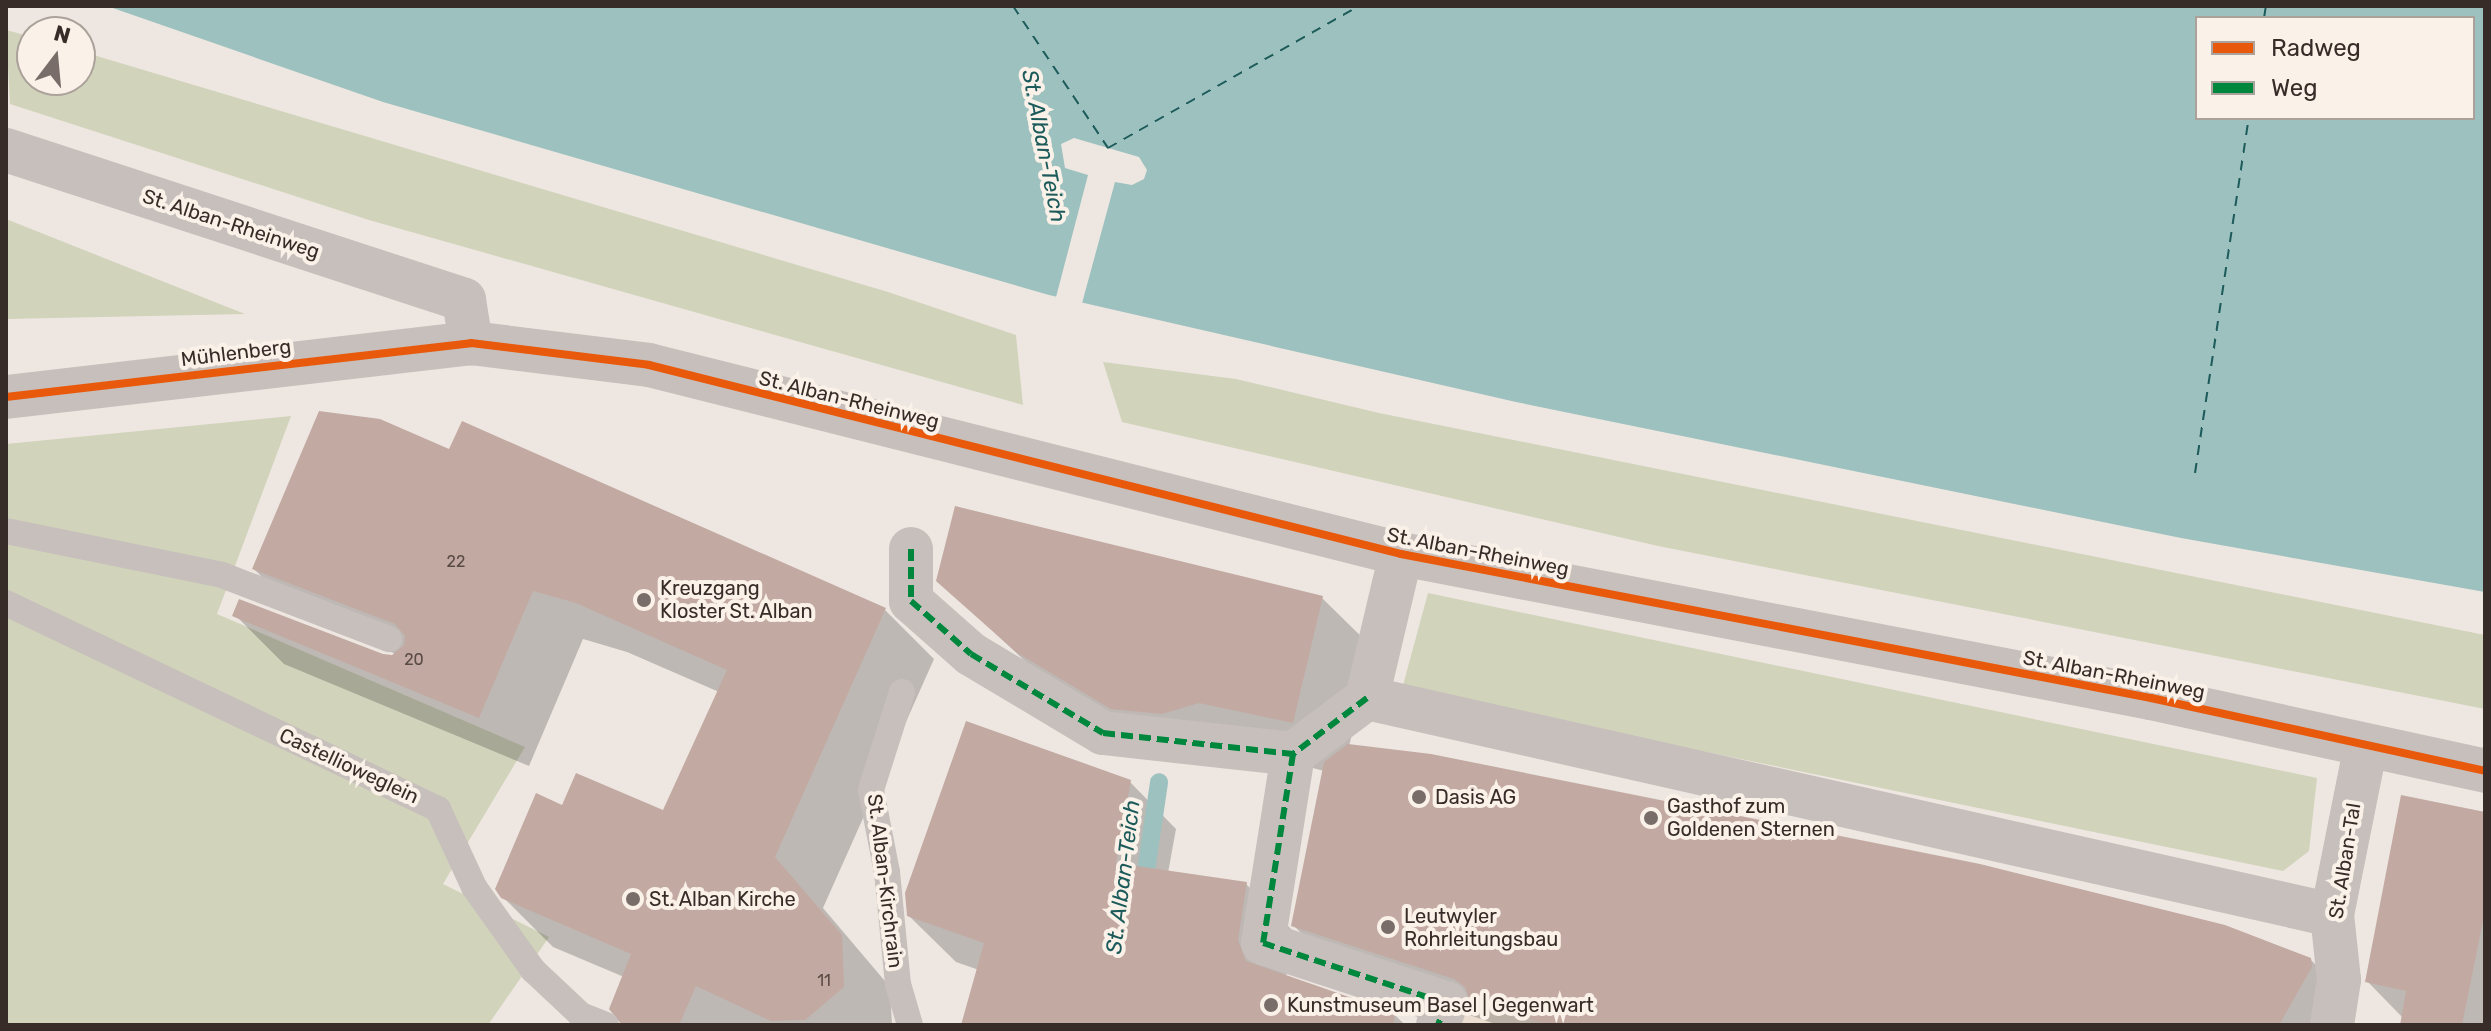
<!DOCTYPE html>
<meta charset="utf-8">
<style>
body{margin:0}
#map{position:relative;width:2491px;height:1031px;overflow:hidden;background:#eee7e1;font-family:Rubik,sans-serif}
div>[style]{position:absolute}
.green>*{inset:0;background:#d1d3bb}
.plaza>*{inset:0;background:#ecded0}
.water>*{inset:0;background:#9dc1be}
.pier>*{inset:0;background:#eee7e1}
.shadow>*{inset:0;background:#0003}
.stream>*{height:18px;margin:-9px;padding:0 9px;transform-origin:9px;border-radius:9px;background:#9dc1be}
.ferry>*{height:2px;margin-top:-1px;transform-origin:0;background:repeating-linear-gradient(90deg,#1c5b5a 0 10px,transparent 0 18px)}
.building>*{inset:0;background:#c2a9a2}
.lane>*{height:26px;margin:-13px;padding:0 13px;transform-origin:13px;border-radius:13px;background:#c7bfbb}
.street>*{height:44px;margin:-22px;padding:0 22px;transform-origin:22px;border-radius:22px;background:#c7bfbb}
.quiet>*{height:6px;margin-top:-3px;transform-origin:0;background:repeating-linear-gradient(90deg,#00873e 0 12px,transparent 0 18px)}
.cycleway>*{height:8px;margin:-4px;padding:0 4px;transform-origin:4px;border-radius:4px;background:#e8590c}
.dots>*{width:22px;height:22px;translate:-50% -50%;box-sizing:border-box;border:4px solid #faf1e9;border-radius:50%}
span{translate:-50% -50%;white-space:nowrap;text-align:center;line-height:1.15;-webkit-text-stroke:8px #faf1e9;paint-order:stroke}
.number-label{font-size:16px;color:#5a4b46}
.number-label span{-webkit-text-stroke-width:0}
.street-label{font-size:20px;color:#382c28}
.poi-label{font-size:20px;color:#382c28}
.left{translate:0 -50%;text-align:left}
.water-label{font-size:22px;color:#1c5b5a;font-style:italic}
.frame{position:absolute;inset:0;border:8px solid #382c28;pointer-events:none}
.legend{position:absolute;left:2195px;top:16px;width:280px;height:104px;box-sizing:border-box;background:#faf1e9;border:2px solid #aca29c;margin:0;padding:10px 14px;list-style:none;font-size:24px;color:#382c28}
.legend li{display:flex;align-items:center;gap:16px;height:40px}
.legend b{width:40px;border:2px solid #aca29c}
.north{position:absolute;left:16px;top:16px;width:80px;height:80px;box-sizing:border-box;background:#faf1e9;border:2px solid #aca29c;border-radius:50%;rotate:16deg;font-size:22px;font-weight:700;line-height:32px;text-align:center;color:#382c28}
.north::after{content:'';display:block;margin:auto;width:28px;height:36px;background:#786d69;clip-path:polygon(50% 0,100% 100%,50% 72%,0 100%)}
</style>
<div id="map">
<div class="green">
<i style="clip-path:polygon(6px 30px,32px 37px,32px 80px,80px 80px,80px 51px,888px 292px,1016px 335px,1023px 405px,369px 220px,10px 104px)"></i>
<i style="clip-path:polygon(6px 219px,245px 314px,6px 319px)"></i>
<i style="clip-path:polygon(1103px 362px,1236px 379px,1379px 413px,2485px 635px,2485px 709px,1658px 546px,1122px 422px)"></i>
<i style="clip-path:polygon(291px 416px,217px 614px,525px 747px,443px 884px,549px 937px,488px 1025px,6px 1025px,6px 444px)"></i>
<i style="clip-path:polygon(1428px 593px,2317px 778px,2309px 851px,2283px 871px,1402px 689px)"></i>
</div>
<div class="plaza">
<i style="clip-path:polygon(1450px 994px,1474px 1003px,1550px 1025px,1438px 1025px)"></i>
</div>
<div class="water">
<i style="clip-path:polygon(evenodd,107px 6px,2485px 6px,2485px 592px,2181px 538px,1516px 402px,1049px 295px,383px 102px,107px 6px,2197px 18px,2473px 18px,2473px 118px,2197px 118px,2197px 18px)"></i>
</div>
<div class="pier">
<i style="clip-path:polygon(1074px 138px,1139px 157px,1147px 170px,1144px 179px,1132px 185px,1115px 182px,1081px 307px,1055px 301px,1088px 175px,1065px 168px,1061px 144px)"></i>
</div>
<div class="shadow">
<i style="clip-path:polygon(450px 452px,884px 609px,934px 659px,823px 908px,890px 987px,892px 1025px,623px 1025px,624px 977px,553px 947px,503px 897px,562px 808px,664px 813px,719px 692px,627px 652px,583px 639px,529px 766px,284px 664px,235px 615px,393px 657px,396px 654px,303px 618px,254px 569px)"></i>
<i style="clip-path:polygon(938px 580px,1322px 598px,1374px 649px,1349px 746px,2310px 959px,2353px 1002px,2345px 1025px,1498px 1025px,1336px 968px,1293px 925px,1324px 771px,1070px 703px)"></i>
<i style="clip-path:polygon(1130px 782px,1176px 829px,1168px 873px,1246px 884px,1293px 931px,1286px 977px,1394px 1014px,1405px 1025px,963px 1025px,979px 970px,956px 962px,909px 916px)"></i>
<i style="clip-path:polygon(2485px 814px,2485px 1025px,2402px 1025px,2403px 1018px,2367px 981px)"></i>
</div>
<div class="stream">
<i style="left:1143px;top:891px;width:110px;rotate:-81.6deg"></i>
</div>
<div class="ferry">
<i style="left:1013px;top:6px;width:171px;rotate:56.2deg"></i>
<i style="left:1108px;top:148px;width:288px;rotate:-29.5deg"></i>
<i style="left:2264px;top:18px;width:12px;rotate:-81deg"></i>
<i style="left:2195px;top:473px;width:359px;rotate:-81.4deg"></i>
</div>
<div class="building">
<i style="clip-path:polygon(319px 411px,380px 419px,449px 449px,462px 421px,886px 608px,775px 857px,842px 935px,844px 987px,805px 1020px,771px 1021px,696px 986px,679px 1025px,622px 1025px,609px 1009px,631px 954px,501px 898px,495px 889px,536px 793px,562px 805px,576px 773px,663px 810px,727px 670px,576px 603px,533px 591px,479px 718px,232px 616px,239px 599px,383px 654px,392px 655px,404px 645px,405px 636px,395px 624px,252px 569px)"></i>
<i style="clip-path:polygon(955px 506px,1323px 596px,1293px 723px,1199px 703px,1162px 714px,1111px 709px,1016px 652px,936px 581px)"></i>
<i style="clip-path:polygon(966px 721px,1131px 780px,1116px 863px,1247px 882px,1238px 940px,1246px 961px,1395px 1013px,1393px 1025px,961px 1025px,984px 943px,907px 916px,905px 893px)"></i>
<i style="clip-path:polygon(1348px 744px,1431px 754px,1980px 864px,2225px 925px,2311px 958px,2312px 967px,2279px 1025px,1550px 1025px,1470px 1002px,1465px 987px,1454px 979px,1291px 926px,1324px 762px)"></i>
<i style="clip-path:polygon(2401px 795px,2485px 812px,2485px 911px,2462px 1025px,2400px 1025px,2406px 991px,2365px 982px)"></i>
</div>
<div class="lane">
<i style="left:6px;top:531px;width:220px;rotate:11.5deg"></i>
<i style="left:222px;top:575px;width:179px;rotate:21deg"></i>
<i style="left:6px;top:603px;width:479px;rotate:25.5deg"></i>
<i style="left:438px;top:809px;width:86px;rotate:65.2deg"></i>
<i style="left:474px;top:887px;width:102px;rotate:54.6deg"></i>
<i style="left:533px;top:970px;width:66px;rotate:43.2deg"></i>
<i style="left:581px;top:1015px;width:27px;rotate:22deg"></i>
<i style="left:902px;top:692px;width:103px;rotate:107.6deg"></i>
<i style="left:871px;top:790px;width:84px;rotate:79deg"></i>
<i style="left:887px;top:872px;width:113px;rotate:84.4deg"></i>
<i style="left:898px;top:984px;width:43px;rotate:73.7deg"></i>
</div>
<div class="street">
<i style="left:6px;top:150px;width:482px;rotate:18.1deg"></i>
<i style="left:464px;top:300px;width:44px;rotate:80.8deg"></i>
<i style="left:6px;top:397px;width:468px;rotate:-6.6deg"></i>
<i style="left:471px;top:343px;width:179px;rotate:7deg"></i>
<i style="left:649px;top:365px;width:775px;rotate:14.11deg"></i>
<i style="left:1401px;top:554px;width:764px;rotate:10.87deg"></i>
<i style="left:2151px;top:698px;width:342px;rotate:12.3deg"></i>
<i style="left:911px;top:549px;width:52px;rotate:90deg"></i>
<i style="left:911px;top:601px;width:80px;rotate:41.5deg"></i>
<i style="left:971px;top:654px;width:154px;rotate:30.9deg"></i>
<i style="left:1103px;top:733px;width:191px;rotate:6.3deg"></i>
<i style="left:1401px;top:554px;width:148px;rotate:103.3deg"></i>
<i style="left:1367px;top:698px;width:93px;rotate:142.9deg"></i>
<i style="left:1293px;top:754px;width:191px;rotate:99deg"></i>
<i style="left:1263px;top:943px;width:193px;rotate:18.2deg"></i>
<i style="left:1446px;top:1003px;width:23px;rotate:110deg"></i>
<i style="left:1367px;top:698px;width:989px;rotate:12.67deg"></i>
<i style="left:2332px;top:1025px;width:46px;rotate:-81.2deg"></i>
<i style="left:2339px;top:980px;width:65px;rotate:-96.1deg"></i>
<i style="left:2332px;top:915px;width:173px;rotate:-78.7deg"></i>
</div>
<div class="quiet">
<i style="left:911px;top:549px;width:52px;rotate:90deg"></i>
<i style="left:911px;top:601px;width:80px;rotate:41.5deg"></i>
<i style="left:971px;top:654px;width:154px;rotate:30.9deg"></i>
<i style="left:1103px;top:733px;width:191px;rotate:6.3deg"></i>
<i style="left:1367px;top:698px;width:93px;rotate:142.9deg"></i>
<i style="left:1293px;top:754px;width:191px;rotate:99deg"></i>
<i style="left:1263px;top:943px;width:193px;rotate:18.2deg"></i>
<i style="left:1446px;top:1003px;width:23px;rotate:110deg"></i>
</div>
<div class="cycleway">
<i style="left:6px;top:397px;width:468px;rotate:-6.6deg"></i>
<i style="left:471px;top:343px;width:179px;rotate:7deg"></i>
<i style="left:649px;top:365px;width:775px;rotate:14.11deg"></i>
<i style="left:1401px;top:554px;width:764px;rotate:10.87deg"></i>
<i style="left:2151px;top:698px;width:342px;rotate:12.3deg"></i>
</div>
<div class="dots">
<i style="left:644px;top:600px;background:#786d69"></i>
<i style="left:1419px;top:797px;background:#786d69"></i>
<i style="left:1651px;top:818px;background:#786d69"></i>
<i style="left:633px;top:899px;background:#786d69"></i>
<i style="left:1388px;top:927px;background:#786d69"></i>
<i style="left:1271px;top:1005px;background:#786d69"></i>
</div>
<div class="number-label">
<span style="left:456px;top:562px">22</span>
<span style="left:414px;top:660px">20</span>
<span style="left:824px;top:981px">11</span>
</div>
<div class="street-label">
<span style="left:231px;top:224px;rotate:18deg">St. Alban-Rheinweg</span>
<span style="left:236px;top:353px;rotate:-7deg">Mühlenberg</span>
<span style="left:849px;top:400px;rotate:14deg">St. Alban-Rheinweg</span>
<span style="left:1478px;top:552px;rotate:11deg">St. Alban-Rheinweg</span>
<span style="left:2114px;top:675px;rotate:11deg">St. Alban-Rheinweg</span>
<span style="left:349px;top:766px;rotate:25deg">Castellioweglein</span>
<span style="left:2345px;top:861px;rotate:-81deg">St. Alban-Tal</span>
<span style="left:885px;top:881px;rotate:83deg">St. Alban-Kirchrain</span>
</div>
<div class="poi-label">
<span class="left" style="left:660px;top:600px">Kreuzgang<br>Kloster St. Alban</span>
<span class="left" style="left:1435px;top:797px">Dasis AG</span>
<span class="left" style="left:1667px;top:818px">Gasthof zum<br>Goldenen Sternen</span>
<span class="left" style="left:649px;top:899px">St. Alban Kirche</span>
<span class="left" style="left:1404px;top:928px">Leutwyler<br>Rohrleitungsbau</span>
<span class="left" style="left:1287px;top:1005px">Kunstmuseum Basel | Gegenwart</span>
</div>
<div class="water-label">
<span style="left:1044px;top:146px;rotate:79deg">St. Alban-Teich</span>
<span style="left:1123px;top:877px;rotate:-83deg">St. Alban-Teich</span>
</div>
<div class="frame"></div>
<ul class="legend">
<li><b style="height:10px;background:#e8590c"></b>Radweg</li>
<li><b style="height:10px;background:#00873e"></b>Weg</li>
</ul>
<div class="north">N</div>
</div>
